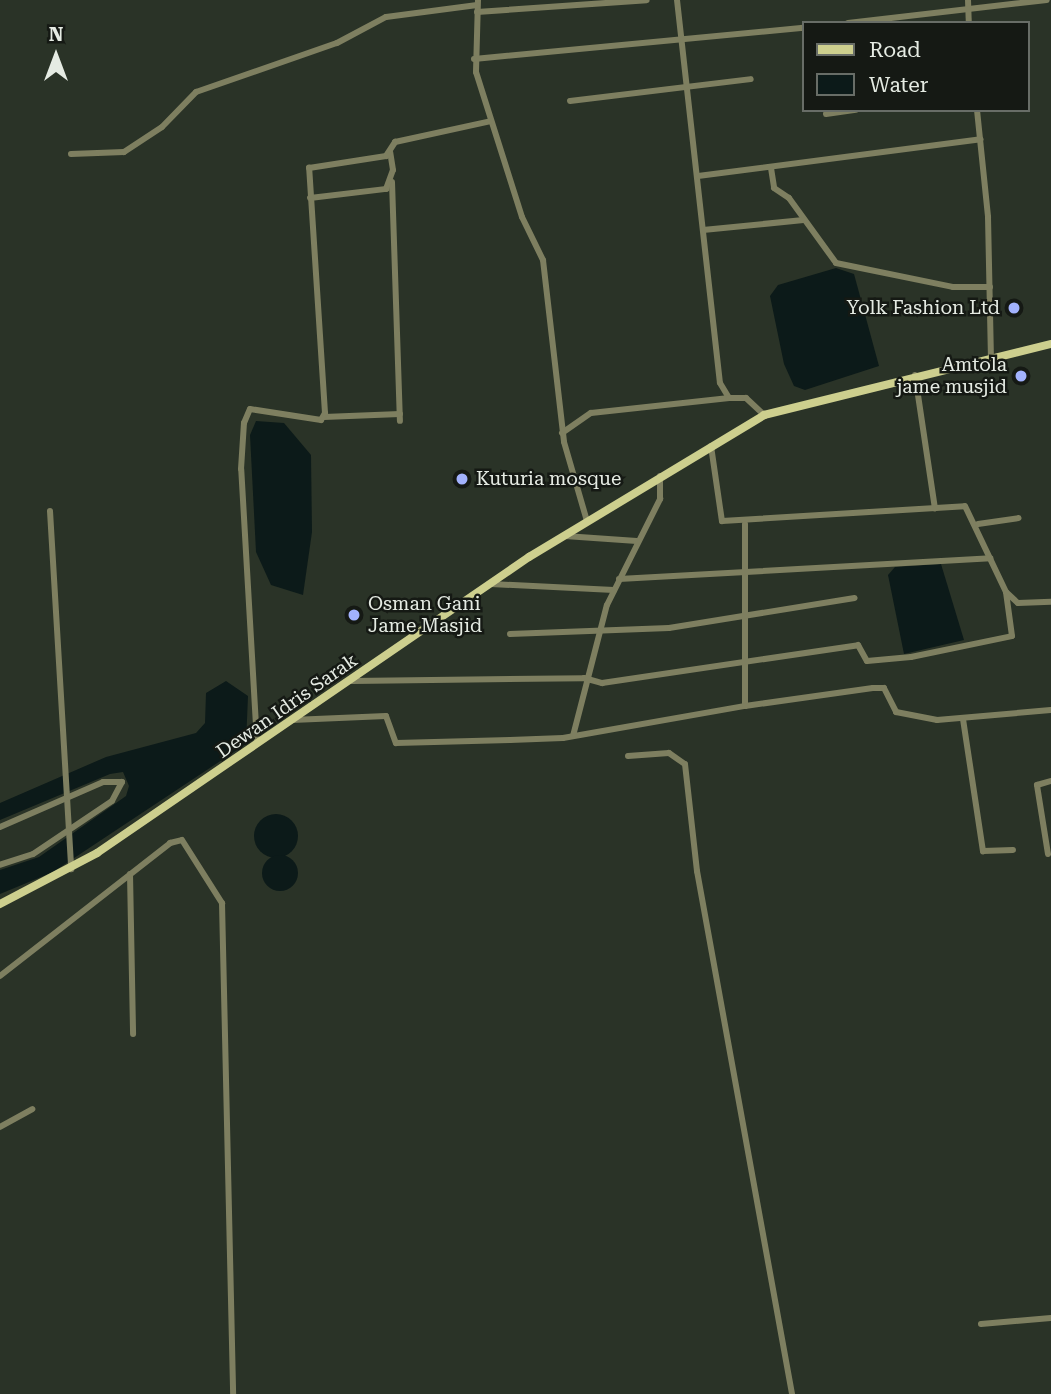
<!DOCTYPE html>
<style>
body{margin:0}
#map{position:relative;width:1051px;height:1394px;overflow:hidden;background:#2a3327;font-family:"Roboto Serif",serif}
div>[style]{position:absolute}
.water>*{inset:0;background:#0c1a19}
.round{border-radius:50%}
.minor>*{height:6px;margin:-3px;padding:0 3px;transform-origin:3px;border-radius:3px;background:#7e7f60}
.major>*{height:8px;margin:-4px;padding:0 4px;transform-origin:4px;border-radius:4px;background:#cdcf8e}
.dots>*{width:19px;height:19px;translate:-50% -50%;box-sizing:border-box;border:4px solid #151914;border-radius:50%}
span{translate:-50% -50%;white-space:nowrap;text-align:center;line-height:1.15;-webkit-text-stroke:5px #151914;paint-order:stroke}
.poi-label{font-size:19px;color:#e5ebe3}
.right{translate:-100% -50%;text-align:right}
.left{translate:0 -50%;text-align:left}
.street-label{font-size:19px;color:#e5ebe3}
.legend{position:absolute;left:802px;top:21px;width:228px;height:91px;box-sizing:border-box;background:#151914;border:2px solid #686d67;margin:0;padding:9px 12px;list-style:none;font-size:21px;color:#e5ebe3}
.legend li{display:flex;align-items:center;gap:14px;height:35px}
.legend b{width:35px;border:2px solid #686d67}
.north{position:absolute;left:21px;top:21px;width:70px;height:70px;-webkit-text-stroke:5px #151914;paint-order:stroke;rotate:0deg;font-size:19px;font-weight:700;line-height:28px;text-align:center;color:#e5ebe3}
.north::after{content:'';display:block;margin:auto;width:24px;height:32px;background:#e5ebe3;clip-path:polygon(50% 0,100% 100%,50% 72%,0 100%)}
</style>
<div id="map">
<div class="water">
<i style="clip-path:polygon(836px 268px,854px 274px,879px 366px,805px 390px,794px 386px,784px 364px,770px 296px,778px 285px)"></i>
<i style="clip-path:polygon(256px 421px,284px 423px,311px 455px,312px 532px,303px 595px,271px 585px,256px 552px,250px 435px)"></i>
<i style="clip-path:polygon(941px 564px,964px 640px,904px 654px,888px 575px,895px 567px)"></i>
<i style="clip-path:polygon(226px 681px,248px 696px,246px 744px,53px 872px,0 894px,0 870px,39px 857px,126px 796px,129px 786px,123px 772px,110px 774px,0 820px,0 803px,106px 757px,196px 733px,205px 723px,206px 693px)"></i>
<i class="round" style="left:254px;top:814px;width:44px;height:44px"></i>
<i class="round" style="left:262px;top:855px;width:36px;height:36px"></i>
</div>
<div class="minor">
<i style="left:478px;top:0;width:72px;rotate:91.6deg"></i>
<i style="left:476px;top:72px;width:152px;rotate:72.4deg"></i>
<i style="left:522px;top:217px;width:48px;rotate:64deg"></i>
<i style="left:543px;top:260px;width:183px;rotate:83.4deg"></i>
<i style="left:564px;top:442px;width:82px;rotate:73.8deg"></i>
<i style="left:677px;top:0;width:385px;rotate:83.6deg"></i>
<i style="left:720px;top:383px;width:17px;rotate:59deg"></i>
<i style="left:968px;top:0;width:23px;rotate:88deg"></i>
<i style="left:477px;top:12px;width:170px;rotate:-4deg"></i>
<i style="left:848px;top:23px;width:200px;rotate:-6.6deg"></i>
<i style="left:474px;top:59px;width:331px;rotate:-5.4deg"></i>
<i style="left:570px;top:101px;width:182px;rotate:-6.9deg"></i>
<i style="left:977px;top:110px;width:108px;rotate:84.1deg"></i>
<i style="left:988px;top:217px;width:140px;rotate:88.8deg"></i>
<i style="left:826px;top:114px;width:30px;rotate:-8deg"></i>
<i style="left:71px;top:154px;width:53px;rotate:-2.2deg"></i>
<i style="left:124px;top:152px;width:45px;rotate:-33.3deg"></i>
<i style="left:162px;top:127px;width:49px;rotate:-45.8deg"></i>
<i style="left:196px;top:92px;width:149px;rotate:-19.2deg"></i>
<i style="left:337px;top:43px;width:55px;rotate:-28deg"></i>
<i style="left:386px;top:17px;width:92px;rotate:-7.5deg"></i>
<i style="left:771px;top:168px;width:20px;rotate:81deg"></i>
<i style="left:774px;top:188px;width:18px;rotate:34deg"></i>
<i style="left:789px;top:198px;width:80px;rotate:54.1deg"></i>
<i style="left:836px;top:263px;width:119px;rotate:11.6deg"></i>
<i style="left:953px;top:287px;width:37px"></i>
<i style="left:698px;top:176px;width:285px;rotate:-7.4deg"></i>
<i style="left:392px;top:182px;width:239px;rotate:88.1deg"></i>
<i style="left:310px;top:198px;width:77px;rotate:-6.8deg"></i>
<i style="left:386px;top:189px;width:20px;rotate:-70deg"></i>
<i style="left:393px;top:170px;width:18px;rotate:-99deg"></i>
<i style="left:703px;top:230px;width:101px;rotate:-5.7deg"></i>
<i style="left:915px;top:375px;width:135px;rotate:81.5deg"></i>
<i style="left:324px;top:417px;width:76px;rotate:-2.3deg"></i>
<i style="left:562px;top:433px;width:35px;rotate:-35deg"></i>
<i style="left:591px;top:413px;width:139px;rotate:-6.2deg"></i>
<i style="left:729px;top:398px;width:17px"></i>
<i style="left:746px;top:398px;width:25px;rotate:43deg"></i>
<i style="left:711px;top:446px;width:76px;rotate:81.7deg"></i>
<i style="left:722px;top:521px;width:243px;rotate:-3.5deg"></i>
<i style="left:965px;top:506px;width:95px;rotate:64.5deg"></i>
<i style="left:1006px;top:592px;width:16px;rotate:43deg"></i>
<i style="left:1018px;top:603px;width:33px;rotate:-2deg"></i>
<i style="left:50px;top:511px;width:359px;rotate:86.6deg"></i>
<i style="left:745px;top:524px;width:182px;rotate:90deg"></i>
<i style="left:745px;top:706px;width:129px;rotate:-8deg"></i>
<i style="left:873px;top:688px;width:11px"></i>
<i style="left:884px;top:688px;width:27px;rotate:63deg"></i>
<i style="left:896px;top:712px;width:42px;rotate:11deg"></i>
<i style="left:937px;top:720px;width:114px;rotate:-5deg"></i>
<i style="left:978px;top:524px;width:41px;rotate:-8.3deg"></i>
<i style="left:565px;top:536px;width:72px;rotate:4deg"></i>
<i style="left:619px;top:579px;width:372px;rotate:-3.2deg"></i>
<i style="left:491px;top:584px;width:123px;rotate:2.8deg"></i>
<i style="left:510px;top:634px;width:159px;rotate:-2.2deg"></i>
<i style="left:669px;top:628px;width:188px;rotate:-9.2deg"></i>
<i style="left:352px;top:681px;width:232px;rotate:-0.7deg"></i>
<i style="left:584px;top:678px;width:19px;rotate:16deg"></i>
<i style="left:602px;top:683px;width:259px;rotate:-8.4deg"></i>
<i style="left:858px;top:645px;width:18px;rotate:61deg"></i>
<i style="left:867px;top:661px;width:44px;rotate:-5.2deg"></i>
<i style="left:911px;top:657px;width:103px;rotate:-11.7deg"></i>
<i style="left:1012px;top:636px;width:44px;rotate:-97.8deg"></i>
<i style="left:963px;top:719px;width:134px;rotate:81.4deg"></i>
<i style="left:983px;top:851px;width:30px;rotate:-2deg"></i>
<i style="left:292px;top:720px;width:94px;rotate:-2.4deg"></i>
<i style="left:386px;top:716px;width:29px;rotate:70deg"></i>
<i style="left:396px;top:743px;width:114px;rotate:-1.5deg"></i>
<i style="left:510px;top:740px;width:53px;rotate:-2.2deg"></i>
<i style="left:563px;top:738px;width:185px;rotate:-10deg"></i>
<i style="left:573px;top:736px;width:135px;rotate:-75.5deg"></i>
<i style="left:607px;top:605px;width:119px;rotate:-63.4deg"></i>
<i style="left:660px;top:499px;width:23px;rotate:-90deg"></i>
<i style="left:257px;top:743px;width:274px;rotate:-93.3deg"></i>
<i style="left:241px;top:469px;width:46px;rotate:-86.3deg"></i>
<i style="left:244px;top:423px;width:15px;rotate:-67deg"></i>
<i style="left:250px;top:409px;width:72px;rotate:8.8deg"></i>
<i style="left:321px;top:420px;width:8px;rotate:-60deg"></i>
<i style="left:325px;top:413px;width:246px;rotate:-93.7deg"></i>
<i style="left:309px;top:168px;width:78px;rotate:-8.9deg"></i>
<i style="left:386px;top:156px;width:17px;rotate:-57deg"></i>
<i style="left:395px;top:142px;width:98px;rotate:-12.3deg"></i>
<i style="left:628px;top:756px;width:41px;rotate:-4.2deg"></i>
<i style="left:669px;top:753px;width:19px;rotate:35deg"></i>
<i style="left:685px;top:764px;width:108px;rotate:83.6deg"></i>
<i style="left:697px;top:871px;width:532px;rotate:79.7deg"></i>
<i style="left:0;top:827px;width:112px;rotate:-23.6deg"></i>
<i style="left:103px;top:782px;width:19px"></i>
<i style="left:122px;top:782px;width:21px;rotate:118deg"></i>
<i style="left:112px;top:801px;width:95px;rotate:146.1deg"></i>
<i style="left:33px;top:854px;width:35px;rotate:162deg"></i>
<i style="left:1048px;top:854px;width:70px;rotate:-99.1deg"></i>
<i style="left:1037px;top:785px;width:15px;rotate:-16deg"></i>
<i style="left:130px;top:874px;width:160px;rotate:88.9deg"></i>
<i style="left:0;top:976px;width:216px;rotate:-38deg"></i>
<i style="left:170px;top:843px;width:12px;rotate:-14deg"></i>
<i style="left:182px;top:840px;width:75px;rotate:57.6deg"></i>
<i style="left:222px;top:903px;width:491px;rotate:88.7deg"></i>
<i style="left:0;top:1127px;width:37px;rotate:-29deg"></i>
<i style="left:981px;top:1324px;width:70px;rotate:-4.9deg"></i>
</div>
<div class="major">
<i style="left:0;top:904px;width:110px;rotate:-27.7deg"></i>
<i style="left:97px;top:853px;width:524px;rotate:-34.42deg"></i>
<i style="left:529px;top:557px;width:275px;rotate:-31.1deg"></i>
<i style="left:764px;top:415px;width:296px;rotate:-13.9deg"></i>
</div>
<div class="dots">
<i style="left:1014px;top:308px;background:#a2b2fd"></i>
<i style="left:1021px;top:376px;background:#a2b2fd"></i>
<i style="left:462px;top:479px;background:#a2b2fd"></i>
<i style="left:354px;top:615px;background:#a2b2fd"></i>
</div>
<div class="poi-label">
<span class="right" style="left:1000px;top:308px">Yolk Fashion Ltd</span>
<span class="right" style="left:1007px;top:376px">Amtola<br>jame musjid</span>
<span class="left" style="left:476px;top:479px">Kuturia mosque</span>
<span class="left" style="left:368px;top:615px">Osman Gani<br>Jame Masjid</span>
</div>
<div class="street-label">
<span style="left:287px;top:706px;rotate:-35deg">Dewan Idris Sarak</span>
</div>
<ul class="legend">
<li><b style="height:9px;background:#cdcf8e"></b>Road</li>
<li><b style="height:19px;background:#0c1a19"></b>Water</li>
</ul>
<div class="north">N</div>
</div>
